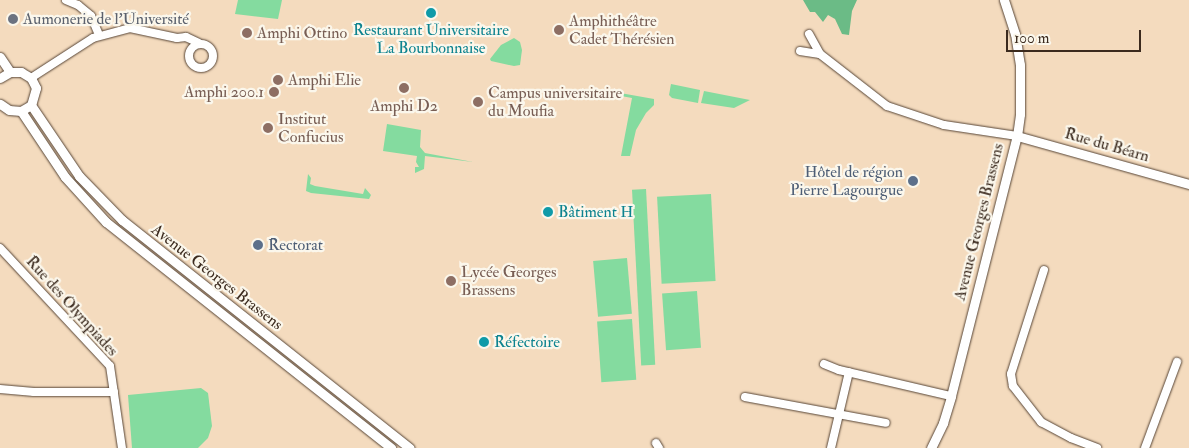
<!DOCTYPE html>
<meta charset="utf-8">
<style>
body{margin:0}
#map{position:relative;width:1189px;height:448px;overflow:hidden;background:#f4dbbe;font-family:"IM FELL Double Pica",serif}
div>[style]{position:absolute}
.green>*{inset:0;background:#84db9f;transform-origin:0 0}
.forest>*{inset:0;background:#6bbb86}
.roads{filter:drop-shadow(0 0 1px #574536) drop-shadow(0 0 1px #574536)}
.minor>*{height:8px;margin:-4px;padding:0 4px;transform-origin:4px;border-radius:4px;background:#fff}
.minor>.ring{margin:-4px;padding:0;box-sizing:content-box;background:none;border:8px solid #fff;border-radius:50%}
.tertiary>*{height:9px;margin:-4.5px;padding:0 4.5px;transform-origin:4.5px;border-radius:4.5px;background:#fff}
.dots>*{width:14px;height:14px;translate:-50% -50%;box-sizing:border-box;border:2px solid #fbf7ec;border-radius:50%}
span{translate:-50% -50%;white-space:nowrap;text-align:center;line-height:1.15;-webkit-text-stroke:4.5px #fbf7ec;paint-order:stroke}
.worship-label{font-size:16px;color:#5b616d}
.left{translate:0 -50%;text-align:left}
.education-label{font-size:16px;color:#785e54}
.right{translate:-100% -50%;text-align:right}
.culture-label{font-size:16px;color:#0d838f}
.street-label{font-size:16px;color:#3b2a1e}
.service-label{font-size:16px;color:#4e5e75}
.scale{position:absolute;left:1006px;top:30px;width:135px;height:22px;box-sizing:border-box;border:2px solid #3b2a1e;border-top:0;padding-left:6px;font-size:15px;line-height:18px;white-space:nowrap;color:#3b2a1e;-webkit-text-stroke:4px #fbf7ec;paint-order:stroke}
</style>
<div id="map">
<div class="green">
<i style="clip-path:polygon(238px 0,282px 0,278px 19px,235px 14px)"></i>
<i style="clip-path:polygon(514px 38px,520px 42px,522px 50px,520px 65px,514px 66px,491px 61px,490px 59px,501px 45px)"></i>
<i style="clip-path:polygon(671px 84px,700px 90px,698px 103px,672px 98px,669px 95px)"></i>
<i style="clip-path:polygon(609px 91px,654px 99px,654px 105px,646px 113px,636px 130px,630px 156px,621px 156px,632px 98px,610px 94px)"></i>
<i style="clip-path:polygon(704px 91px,750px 100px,734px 108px,701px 103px)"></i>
<i style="clip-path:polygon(387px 124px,421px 130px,420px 147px,425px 153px,473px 162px,425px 156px,424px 169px,415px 173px,415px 167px,419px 167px,416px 162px,417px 156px,383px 151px)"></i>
<i style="clip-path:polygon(308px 174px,311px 178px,310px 184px,315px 186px,363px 194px,365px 188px,371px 195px,369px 199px,311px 193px,306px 191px)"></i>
<i style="left:646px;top:189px;width:176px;height:14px;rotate:87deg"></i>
<i style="left:711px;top:194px;width:87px;height:54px;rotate:87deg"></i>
<i style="left:627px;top:258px;width:56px;height:34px;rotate:85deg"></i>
<i style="left:697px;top:291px;width:57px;height:35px;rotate:86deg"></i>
<i style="left:632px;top:319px;width:61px;height:35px;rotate:86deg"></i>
<i style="clip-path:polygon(201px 388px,208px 393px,212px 426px,208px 438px,198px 448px,132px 448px,128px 395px)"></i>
</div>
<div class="forest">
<i style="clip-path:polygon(803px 0,857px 0,852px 11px,849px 35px,842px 34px,835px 19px,828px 15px,823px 22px,815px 12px,810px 12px)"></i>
</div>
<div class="roads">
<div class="minor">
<i style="left:66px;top:0;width:13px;rotate:23deg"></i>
<i style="left:78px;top:5px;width:17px;rotate:40deg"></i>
<i style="left:91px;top:16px;width:21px;rotate:67deg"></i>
<i style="left:809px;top:34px;width:23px;rotate:61deg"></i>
<i style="left:820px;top:54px;width:85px;rotate:37.8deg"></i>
<i style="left:887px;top:106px;width:60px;rotate:18.4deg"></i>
<i style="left:944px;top:125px;width:74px;rotate:8.6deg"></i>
<i class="ring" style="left:189px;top:44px;width:16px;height:16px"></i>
<i style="left:800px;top:51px;width:20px;rotate:9deg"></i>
<i style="left:31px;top:78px;width:74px;rotate:-32.8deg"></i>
<i style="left:93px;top:38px;width:38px;rotate:-15deg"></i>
<i style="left:130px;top:28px;width:48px;rotate:12deg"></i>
<i style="left:177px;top:38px;width:9px;rotate:-6deg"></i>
<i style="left:186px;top:37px;width:14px;rotate:25deg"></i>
<i style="left:0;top:248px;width:161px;rotate:47deg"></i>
<i style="left:110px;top:366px;width:83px;rotate:81.7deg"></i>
<i style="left:1044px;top:270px;width:109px;rotate:107.6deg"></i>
<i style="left:1011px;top:374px;width:12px;rotate:81deg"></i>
<i style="left:1013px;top:386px;width:46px;rotate:52.1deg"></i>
<i style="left:1041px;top:422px;width:34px;rotate:28deg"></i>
<i style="left:1071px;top:438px;width:28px;rotate:21deg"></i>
<i style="left:824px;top:364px;width:16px;rotate:22deg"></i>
<i style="left:839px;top:370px;width:115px;rotate:13.1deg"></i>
<i style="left:0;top:389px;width:34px;rotate:5deg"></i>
<i style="left:34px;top:392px;width:80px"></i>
<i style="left:745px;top:397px;width:143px;rotate:10.4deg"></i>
<i style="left:656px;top:443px;width:6px;rotate:59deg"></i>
<i style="left:831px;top:448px;width:78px;rotate:-76.7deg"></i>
<i style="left:1145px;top:448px;width:92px;rotate:-69.6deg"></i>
</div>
<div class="tertiary">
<i style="left:0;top:57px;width:18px;rotate:56deg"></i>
<i style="left:0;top:78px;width:12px;rotate:-31deg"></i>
<i style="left:10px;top:72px;width:11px"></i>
<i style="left:21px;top:72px;width:12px;rotate:31deg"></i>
<i style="left:31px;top:78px;width:11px;rotate:63deg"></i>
<i style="left:36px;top:88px;width:18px;rotate:106deg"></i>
<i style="left:31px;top:105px;width:12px;rotate:149deg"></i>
<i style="left:21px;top:111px;width:12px;rotate:-175deg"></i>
<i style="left:9px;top:110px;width:11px;rotate:-146deg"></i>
<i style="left:31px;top:105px;width:86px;rotate:55.9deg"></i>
<i style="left:79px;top:176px;width:62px;rotate:45.7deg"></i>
<i style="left:122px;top:220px;width:367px;rotate:38.4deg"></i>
<i style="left:21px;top:111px;width:79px;rotate:56.3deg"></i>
<i style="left:65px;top:177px;width:61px;rotate:47.7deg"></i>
<i style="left:106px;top:222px;width:364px;rotate:38.4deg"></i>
<i style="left:1017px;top:136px;width:179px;rotate:15.6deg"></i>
<i style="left:931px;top:448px;width:28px;rotate:-64deg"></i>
<i style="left:943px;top:423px;width:28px;rotate:-73deg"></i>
<i style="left:951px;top:396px;width:268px;rotate:-75.8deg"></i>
<i style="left:1017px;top:136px;width:22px;rotate:-82deg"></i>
<i style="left:1020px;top:114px;width:49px;rotate:-90deg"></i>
<i style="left:1020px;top:65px;width:31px;rotate:-99deg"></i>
<i style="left:1015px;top:34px;width:36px;rotate:-108deg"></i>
</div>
</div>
<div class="dots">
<i style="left:431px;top:13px;background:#0f9aa8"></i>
<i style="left:13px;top:19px;background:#6b7280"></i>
<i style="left:559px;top:30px;background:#8d6e63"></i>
<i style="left:247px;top:33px;background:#8d6e63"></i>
<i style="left:278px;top:80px;background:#8d6e63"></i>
<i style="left:404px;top:88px;background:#8d6e63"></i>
<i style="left:274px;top:92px;background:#8d6e63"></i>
<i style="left:478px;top:102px;background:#8d6e63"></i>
<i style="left:268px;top:128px;background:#8d6e63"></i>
<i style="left:913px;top:181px;background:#5c6f8a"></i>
<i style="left:548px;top:212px;background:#0f9aa8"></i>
<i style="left:258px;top:245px;background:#5c6f8a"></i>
<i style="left:451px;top:281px;background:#8d6e63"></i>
<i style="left:484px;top:342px;background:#0f9aa8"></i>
</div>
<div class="worship-label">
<span class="left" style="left:23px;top:19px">Aumonerie de l'Université</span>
</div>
<div class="education-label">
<span class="left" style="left:569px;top:30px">Amphithéâtre<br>Cadet Thérésien</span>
<span class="left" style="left:257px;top:33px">Amphi Ottino</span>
<span class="left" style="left:288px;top:80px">Amphi Elie</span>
<span class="right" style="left:264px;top:92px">Amphi 200.1</span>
<span class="left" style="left:488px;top:102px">Campus universitaire<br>du Moufia</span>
<span style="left:404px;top:106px">Amphi D2</span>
<span class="left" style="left:278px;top:128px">Institut<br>Confucius</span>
<span class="left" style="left:461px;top:281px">Lycée Georges<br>Brassens</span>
</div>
<div class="culture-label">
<span style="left:431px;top:39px">Restaurant Universitaire<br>La Bourbonnaise</span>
<span class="left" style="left:558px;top:212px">Bâtiment H</span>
<span class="left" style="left:494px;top:342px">Réfectoire</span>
</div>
<div class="street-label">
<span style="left:1107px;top:145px;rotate:16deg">Rue du Béarn</span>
<span style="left:979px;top:222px;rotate:-76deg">Avenue Georges Brassens</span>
<span style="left:217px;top:277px;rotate:38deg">Avenue Georges Brassens</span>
<span style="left:72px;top:306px;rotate:48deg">Rue des Olympiades</span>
</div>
<div class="service-label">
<span class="right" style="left:903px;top:181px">Hôtel de région<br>Pierre Lagourgue</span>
<span class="left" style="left:268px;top:245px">Rectorat</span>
</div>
<div class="scale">100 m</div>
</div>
